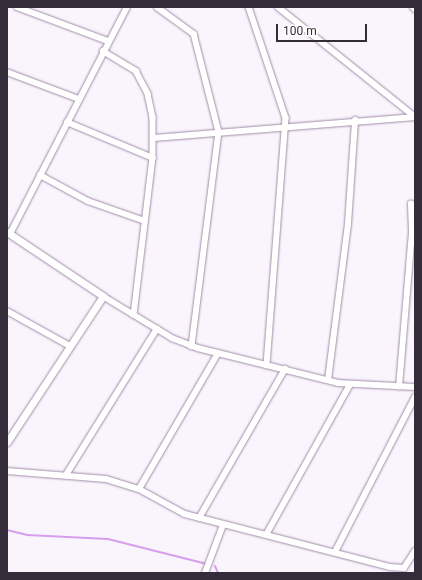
<!DOCTYPE html>
<style>
body{margin:0}
#map{position:relative;width:422px;height:580px;overflow:hidden;background:#faf5fc;font-family:Roboto,sans-serif}
div>[style]{position:absolute}
.stream>*{height:2px;margin:-1px;padding:0 1px;transform-origin:1px;border-radius:1px;background:#d79dee}
.roads{filter:drop-shadow(0 0 1px #a18caa) drop-shadow(0 0 1px #a18caa)}
.minor>*{height:5.5px;margin:-2.75px;padding:0 2.75px;transform-origin:2.75px;border-radius:2.75px;background:#fff}
.tertiary>*{height:7px;margin:-3.5px;padding:0 3.5px;transform-origin:3.5px;border-radius:3.5px;background:#fff}
span{translate:-50% -50%;white-space:nowrap;text-align:center;line-height:1.15;-webkit-text-stroke:3px #fff;paint-order:stroke}
.frame{position:absolute;inset:0;border:8px solid #352c39;pointer-events:none}
.scale{position:absolute;left:276px;top:24px;width:91px;height:18px;box-sizing:border-box;border:2px solid #352c39;border-top:0;padding-left:5px;font-size:12px;line-height:14px;white-space:nowrap;color:#352c39;-webkit-text-stroke:3px #fff;paint-order:stroke}
</style>
<div id="map">
<div class="stream">
<i style="left:7px;top:530px;width:21px;rotate:14deg"></i>
<i style="left:27px;top:535px;width:81px;rotate:2.8deg"></i>
<i style="left:108px;top:539px;width:102px;rotate:14.2deg"></i>
<i style="left:215px;top:566px;width:8px;rotate:67deg"></i>
</div>
<div class="roads">
<div class="minor">
<i style="left:17px;top:7px;width:97px;rotate:20.5deg"></i>
<i style="left:157px;top:7px;width:46px;rotate:36.1deg"></i>
<i style="left:194px;top:34px;width:101px;rotate:75.7deg"></i>
<i style="left:219px;top:132px;width:216px;rotate:97.2deg"></i>
<i style="left:249px;top:7px;width:117px;rotate:71.6deg"></i>
<i style="left:286px;top:118px;width:248px;rotate:94.4deg"></i>
<i style="left:278px;top:7px;width:173px;rotate:38.7deg"></i>
<i style="left:413px;top:7px;width:3px;rotate:45deg"></i>
<i style="left:103px;top:51px;width:39px;rotate:31deg"></i>
<i style="left:136px;top:71px;width:26px;rotate:62deg"></i>
<i style="left:148px;top:94px;width:24px;rotate:78deg"></i>
<i style="left:153px;top:117px;width:41px;rotate:90deg"></i>
<i style="left:153px;top:158px;width:158px;rotate:96.9deg"></i>
<i style="left:7px;top:72px;width:77px;rotate:20.6deg"></i>
<i style="left:67px;top:122px;width:93px;rotate:22.7deg"></i>
<i style="left:154px;top:138px;width:262px;rotate:-4.6deg"></i>
<i style="left:40px;top:175px;width:55px;rotate:28.4deg"></i>
<i style="left:88px;top:201px;width:60px;rotate:19.3deg"></i>
<i style="left:10px;top:234px;width:255px;rotate:-62.7deg"></i>
<i style="left:103px;top:296px;width:81px;rotate:31.3deg"></i>
<i style="left:172px;top:338px;width:28px;rotate:21deg"></i>
<i style="left:198px;top:348px;width:144px;rotate:14deg"></i>
<i style="left:338px;top:383px;width:77px;rotate:3deg"></i>
<i style="left:7px;top:311px;width:72px;rotate:29.1deg"></i>
<i style="left:328px;top:380px;width:157px;rotate:-82.7deg"></i>
<i style="left:348px;top:224px;width:104px;rotate:-86.1deg"></i>
<i style="left:399px;top:387px;width:155px;rotate:-85.2deg"></i>
<i style="left:412px;top:233px;width:29px;rotate:-92deg"></i>
<i style="left:7px;top:471px;width:99px;rotate:4.6deg"></i>
<i style="left:106px;top:479px;width:34px;rotate:17deg"></i>
<i style="left:139px;top:489px;width:52px;rotate:28.5deg"></i>
<i style="left:185px;top:514px;width:212px;rotate:14.5deg"></i>
<i style="left:390px;top:567px;width:14px;rotate:4deg"></i>
<i style="left:404px;top:568px;width:20px;rotate:-57deg"></i>
<i style="left:66px;top:475px;width:172px;rotate:-58.1deg"></i>
<i style="left:139px;top:489px;width:157px;rotate:-59.8deg"></i>
<i style="left:199px;top:518px;width:172px;rotate:-60deg"></i>
<i style="left:266px;top:535px;width:172px;rotate:-60.8deg"></i>
<i style="left:335px;top:552px;width:174px;rotate:-62.7deg"></i>
<i style="left:205px;top:573px;width:51px;rotate:-69.4deg"></i>
</div>
<div class="tertiary">
<i style="left:7px;top:232px;width:115px;rotate:33.7deg"></i>
<i style="left:103px;top:296px;width:175px;rotate:123.3deg"></i>
</div>
</div>
<div class="frame"></div>
<div class="scale">100 m</div>
</div>
